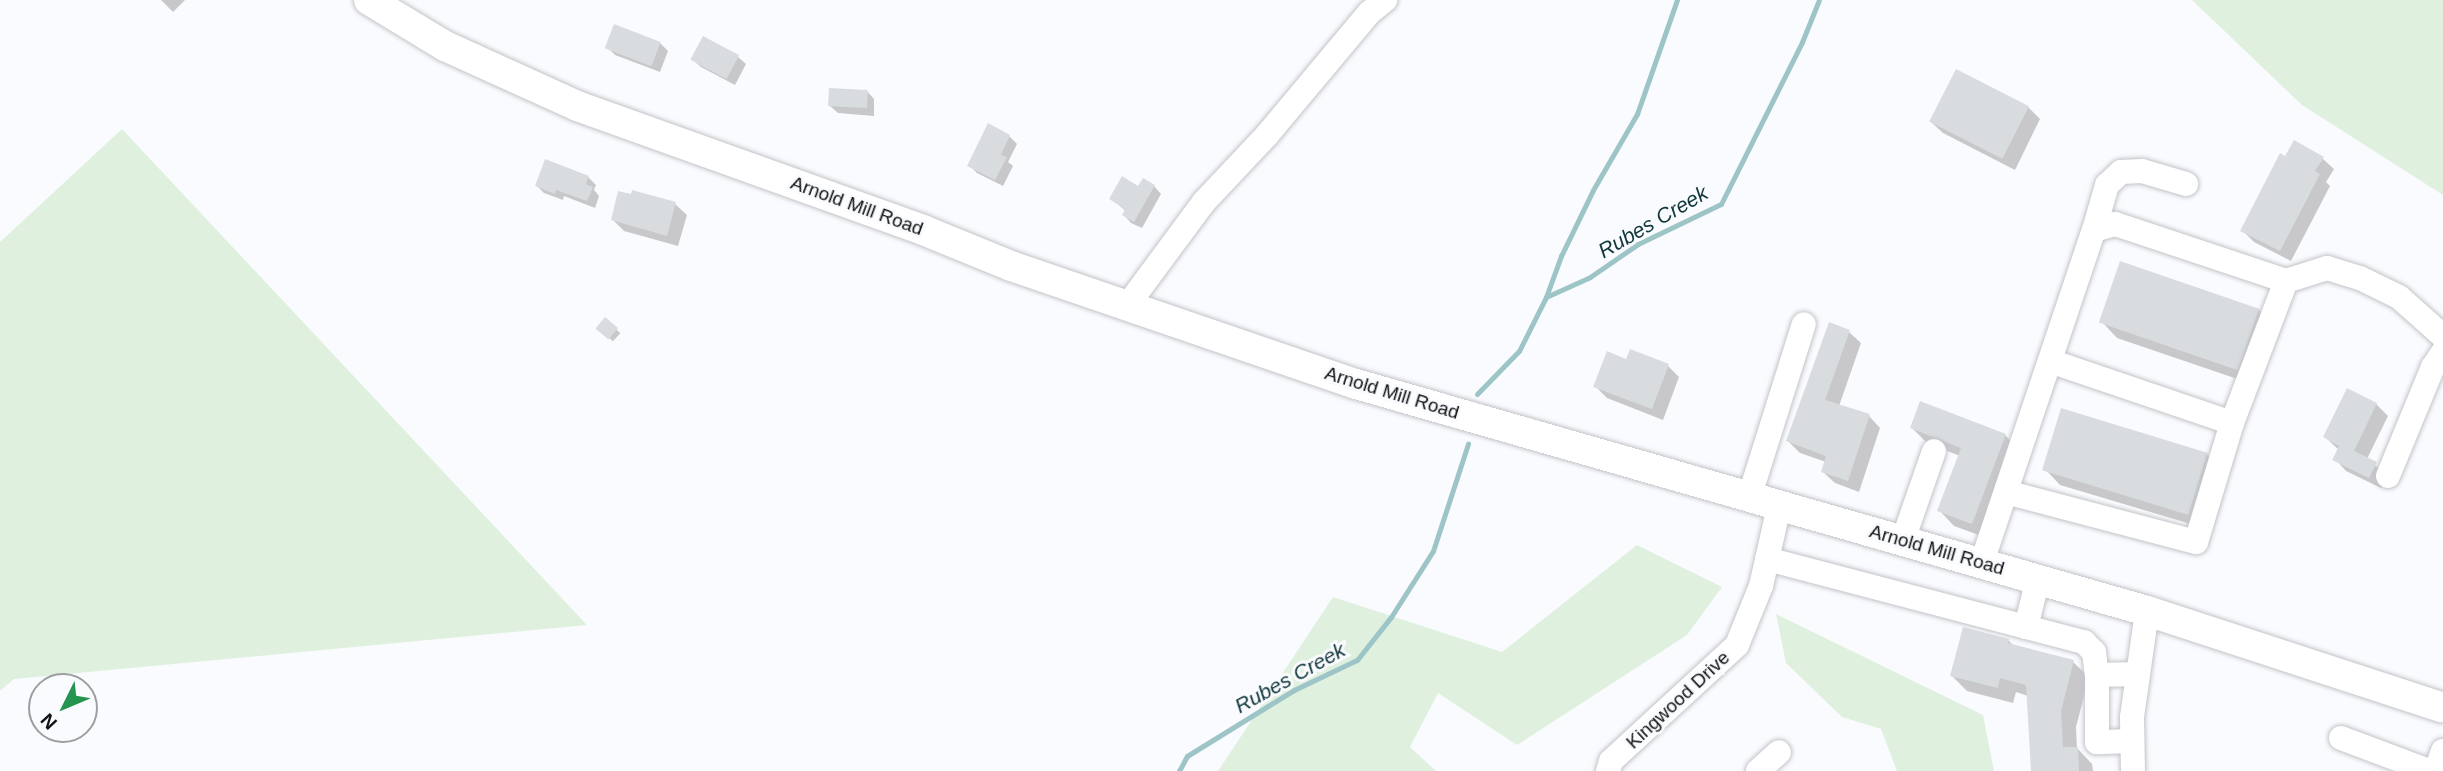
<!DOCTYPE html>
<style>
body{margin:0}
#map{position:relative;width:2443px;height:771px;overflow:hidden;background:#fafbfe;font-family:Arial,sans-serif}
div>[style]{position:absolute}
.green>*{inset:0;background:#dff1de}
.shadow>*{inset:0;background:#0003;transform-origin:0 0}
.stream>*{height:5px;margin:-2.5px;padding:0 2.5px;transform-origin:2.5px;border-radius:2.5px;background:#9dc4c7}
.building>*{inset:0;background:#d9dcdf;transform-origin:0 0}
.roads{filter:drop-shadow(0 0 2px #c2c4c8) drop-shadow(0 0 2px #c2c4c8)}
.minor>*{height:24px;margin:-12px;padding:0 12px;transform-origin:12px;border-radius:12px;background:#fff}
.major>*{height:30px;margin:-15px;padding:0 15px;transform-origin:15px;border-radius:15px;background:#fff}
span{translate:-50% -50%;white-space:nowrap;text-align:center;line-height:1.15;-webkit-text-stroke:6px #fafbfe;paint-order:stroke}
.street-label{font-size:19px;color:#111213}
.water-label{font-size:21px;color:#10373a;font-style:italic}
.north{position:absolute;left:28px;top:673px;width:70px;height:70px;box-sizing:border-box;background:#fafbfe;border:2px solid #9d9ea0;border-radius:50%;rotate:227deg;font-size:19px;font-weight:700;line-height:28px;text-align:center;color:#111213}
.north::after{content:'';display:block;margin:auto;width:24px;height:32px;background:#25944e;clip-path:polygon(50% 0,100% 100%,50% 72%,0 100%)}
</style>
<div id="map">
<div class="green">
<i style="clip-path:polygon(2192px 0,2443px 0,2443px 195px,2302px 105px)"></i>
<i style="clip-path:polygon(122px 129px,587px 625px,14px 679px,0 691px,0 242px)"></i>
<i style="clip-path:polygon(1637px 545px,1722px 587px,1687px 635px,1517px 745px,1438px 693px,1410px 747px,1436px 771px,1218px 771px,1333px 597px,1502px 652px)"></i>
<i style="clip-path:polygon(1776px 614px,1983px 715px,1994px 771px,1897px 771px,1881px 729px,1842px 717px,1786px 663px)"></i>
</div>
<div class="shadow">
<i style="clip-path:polygon(161px 0,185px 0,173px 12px)"></i>
<i style="clip-path:polygon(704px 39px,738px 57px,746px 64px,735px 85px,701px 67px,693px 60px)"></i>
<i style="clip-path:polygon(660px 43px,668px 51px,660px 72px,615px 55px,607px 47px)"></i>
<i style="clip-path:polygon(1957px 72px,2028px 107px,2040px 119px,2015px 170px,1943px 133px,1931px 122px)"></i>
<i style="clip-path:polygon(867px 91px,874px 99px,874px 116px,838px 113px,830px 106px)"></i>
<i style="clip-path:polygon(1009px 136px,1017px 144px,1008px 162px,1013px 166px,1003px 186px,977px 173px,969px 165px)"></i>
<i style="clip-path:polygon(2322px 158px,2334px 169px,2326px 182px,2330px 186px,2291px 261px,2254px 242px,2243px 231px)"></i>
<i style="clip-path:polygon(588px 177px,596px 185px,594px 190px,599px 196px,595px 208px,564px 196px,563px 200px,544px 193px,537px 186px)"></i>
<i style="clip-path:polygon(1154px 186px,1161px 194px,1142px 228px,1131px 223px,1124px 215px,1126px 211px,1111px 199px)"></i>
<i style="clip-path:polygon(675px 204px,687px 215px,678px 246px,624px 231px,612px 219px)"></i>
<i style="clip-path:polygon(2122px 264px,2259px 310px,2274px 326px,2252px 384px,2117px 338px,2102px 322px)"></i>
<i style="left:605px;top:319px;width:21px;height:11px;rotate:43deg"></i>
<i style="clip-path:polygon(1849px 332px,1861px 343px,1839px 406px,1869px 416px,1880px 428px,1859px 492px,1835px 483px,1823px 472px,1826px 462px,1800px 453px,1788px 441px)"></i>
<i style="clip-path:polygon(1627px 361px,1668px 366px,1679px 377px,1663px 420px,1607px 398px,1595px 386px)"></i>
<i style="clip-path:polygon(2376px 404px,2388px 416px,2367px 459px,2387px 475px,2381px 488px,2346px 471px,2335px 459px,2339px 450px,2325px 437px)"></i>
<i style="clip-path:polygon(1912px 428px,2005px 435px,2020px 451px,1987px 538px,1954px 526px,1939px 510px,1960px 456px,1927px 443px)"></i>
<i style="clip-path:polygon(2207px 454px,2222px 469px,2204px 528px,2060px 485px,2045px 469px)"></i>
<i style="clip-path:polygon(2008px 640px,2015px 647px,2073px 662px,2089px 677px,2076px 727px,2077px 748px,2092px 764px,2093px 771px,2032px 771px,2028px 696px,2016px 692px,2013px 703px,1967px 691px,1952px 676px)"></i>
</div>
<div class="stream">
<i style="left:1546px;top:297px;width:48px;rotate:-24.4deg"></i>
<i style="left:1590px;top:277px;width:58px;rotate:-34.5deg"></i>
<i style="left:1638px;top:244px;width:92px;rotate:-25.7deg"></i>
<i style="left:1721px;top:204px;width:181px;rotate:-63.4deg"></i>
<i style="left:1802px;top:42px;width:45px;rotate:-68deg"></i>
<i style="left:1477px;top:394px;width:60px;rotate:-45.7deg"></i>
<i style="left:1519px;top:351px;width:60px;rotate:-63.4deg"></i>
<i style="left:1546px;top:297px;width:44px;rotate:-69.9deg"></i>
<i style="left:1561px;top:256px;width:73px;rotate:-64.1deg"></i>
<i style="left:1593px;top:190px;width:88px;rotate:-59.9deg"></i>
<i style="left:1637px;top:114px;width:121px;rotate:-70.7deg"></i>
<i style="left:1179px;top:771px;width:17px;rotate:-62deg"></i>
<i style="left:1187px;top:756px;width:126px;rotate:-31.7deg"></i>
<i style="left:1294px;top:690px;width:70px;rotate:-25.5deg"></i>
<i style="left:1357px;top:660px;width:55px;rotate:-51.7deg"></i>
<i style="left:1391px;top:617px;width:78px;rotate:-57.5deg"></i>
<i style="left:1433px;top:551px;width:113px;rotate:-71.9deg"></i>
</div>
<div class="building">
<i style="left:614px;top:24px;width:50px;height:26px;rotate:21deg"></i>
<i style="left:703px;top:36px;width:41px;height:27px;rotate:28deg"></i>
<i style="left:1956px;top:69px;width:82px;height:59px;rotate:27deg"></i>
<i style="left:829px;top:88px;width:39px;height:18px;rotate:3deg"></i>
<i style="clip-path:polygon(988px 123px,1010px 135px,1001px 155px,1007px 157px,995px 180px,967px 166px)"></i>
<i style="clip-path:polygon(2294px 140px,2324px 157px,2315px 171px,2320px 174px,2280px 251px,2240px 231px,2280px 153px,2285px 156px)"></i>
<i style="clip-path:polygon(545px 159px,589px 176px,586px 184px,593px 187px,587px 201px,556px 190px,555px 194px,535px 186px)"></i>
<i style="clip-path:polygon(1122px 176px,1138px 186px,1143px 178px,1155px 185px,1134px 222px,1122px 215px,1125px 209px,1109px 199px)"></i>
<i style="clip-path:polygon(632px 190px,676px 202px,667px 236px,611px 220px,618px 191px,631px 194px)"></i>
<i style="left:2120px;top:261px;width:147px;height:65px;rotate:19deg"></i>
<i style="left:605px;top:317px;width:17px;height:15px;rotate:40deg"></i>
<i style="clip-path:polygon(1829px 322px,1850px 330px,1825px 400px,1870px 414px,1848px 481px,1821px 472px,1826px 456px,1786px 441px)"></i>
<i style="clip-path:polygon(1630px 349px,1669px 364px,1652px 409px,1593px 387px,1607px 351px,1626px 359px)"></i>
<i style="clip-path:polygon(2347px 388px,2377px 403px,2354px 451px,2377px 462px,2369px 478px,2332px 460px,2339px 446px,2323px 437px)"></i>
<i style="clip-path:polygon(1920px 401px,2006px 434px,1972px 524px,1937px 511px,1961px 448px,1910px 428px)"></i>
<i style="left:2061px;top:408px;width:153px;height:65px;rotate:17deg"></i>
<i style="clip-path:polygon(1963px 627px,2009px 639px,2008px 643px,2074px 660px,2061px 711px,2063px 747px,2078px 747px,2079px 771px,2031px 771px,2026px 685px,2000px 678px,1998px 688px,1950px 676px)"></i>
</div>
<div class="roads">
<div class="minor">
<i style="left:2094px;top:230px;width:47px;rotate:-73.9deg"></i>
<i style="left:2107px;top:185px;width:19px;rotate:-43deg"></i>
<i style="left:2121px;top:172px;width:21px;rotate:-3deg"></i>
<i style="left:2142px;top:171px;width:46px;rotate:16.5deg"></i>
<i style="left:2286px;top:281px;width:43px;rotate:-17.6deg"></i>
<i style="left:2327px;top:268px;width:34px;rotate:17deg"></i>
<i style="left:2360px;top:278px;width:43px;rotate:26deg"></i>
<i style="left:2399px;top:297px;width:59px;rotate:41.6deg"></i>
<i style="left:1127px;top:306px;width:129px;rotate:-53.5deg"></i>
<i style="left:1204px;top:202px;width:92px;rotate:-46.8deg"></i>
<i style="left:1267px;top:135px;width:159px;rotate:-50.1deg"></i>
<i style="left:1369px;top:13px;width:21px;rotate:-39deg"></i>
<i style="left:2050px;top:361px;width:192px;rotate:18.8deg"></i>
<i style="left:2388px;top:476px;width:118px;rotate:-67.6deg"></i>
<i style="left:2433px;top:367px;width:18px;rotate:-56deg"></i>
<i style="left:1749px;top:498px;width:182px;rotate:-72.5deg"></i>
<i style="left:1903px;top:540px;width:94px;rotate:-70.8deg"></i>
<i style="left:1767px;top:559px;width:328px;rotate:14.7deg"></i>
<i style="left:2084px;top:642px;width:14px;rotate:45deg"></i>
<i style="left:2094px;top:652px;width:23px;rotate:83deg"></i>
<i style="left:1982px;top:562px;width:350px;rotate:-71.4deg"></i>
<i style="left:2094px;top:230px;width:22px;rotate:-16deg"></i>
<i style="left:2115px;top:224px;width:180px;rotate:18.4deg"></i>
<i style="left:2286px;top:281px;width:152px;rotate:110.8deg"></i>
<i style="left:2232px;top:423px;width:124px;rotate:106.8deg"></i>
<i style="left:2196px;top:542px;width:196px;rotate:-165.3deg"></i>
<i style="left:2026px;top:627px;width:49px;rotate:-76deg"></i>
<i style="left:2341px;top:738px;width:94px;rotate:20.6deg"></i>
<i style="left:2132px;top:741px;width:35px;rotate:178deg"></i>
<i style="left:2097px;top:742px;width:67px;rotate:-90deg"></i>
<i style="left:2097px;top:675px;width:41px;rotate:-1.4deg"></i>
<i style="left:1608px;top:771px;width:10px;rotate:-73deg"></i>
<i style="left:1611px;top:761px;width:171px;rotate:-42.6deg"></i>
<i style="left:1737px;top:645px;width:64px;rotate:-67.9deg"></i>
<i style="left:1761px;top:586px;width:81px;rotate:-77.2deg"></i>
<i style="left:1758px;top:771px;width:28px;rotate:-42deg"></i>
<i style="left:2133px;top:771px;width:54px;rotate:-91.1deg"></i>
<i style="left:2132px;top:717px;width:107px;rotate:-81.9deg"></i>
<i style="left:2436px;top:771px;width:21px;rotate:-71deg"></i>
</div>
<div class="major">
<i style="left:369px;top:0;width:89px;rotate:31.2deg"></i>
<i style="left:445px;top:46px;width:145px;rotate:24.4deg"></i>
<i style="left:577px;top:106px;width:368px;rotate:19.7deg"></i>
<i style="left:923px;top:230px;width:95px;rotate:22.2deg"></i>
<i style="left:1011px;top:266px;width:365px;rotate:18.9deg"></i>
<i style="left:1356px;top:384px;width:823px;rotate:16.01deg"></i>
<i style="left:2147px;top:611px;width:311px;rotate:18.1deg"></i>
</div>
</div>
<div class="street-label">
<span style="left:857px;top:206px;rotate:20deg">Arnold Mill Road</span>
<span style="left:1392px;top:393px;rotate:17deg">Arnold Mill Road</span>
<span style="left:1937px;top:550px;rotate:16deg">Arnold Mill Road</span>
<span style="left:1678px;top:700px;rotate:-43deg">Kingwood Drive</span>
</div>
<div class="water-label">
<span style="left:1653px;top:222px;rotate:-30deg">Rubes Creek</span>
<span style="left:1290px;top:678px;rotate:-29deg">Rubes Creek</span>
</div>
<div class="north">N</div>
</div>
